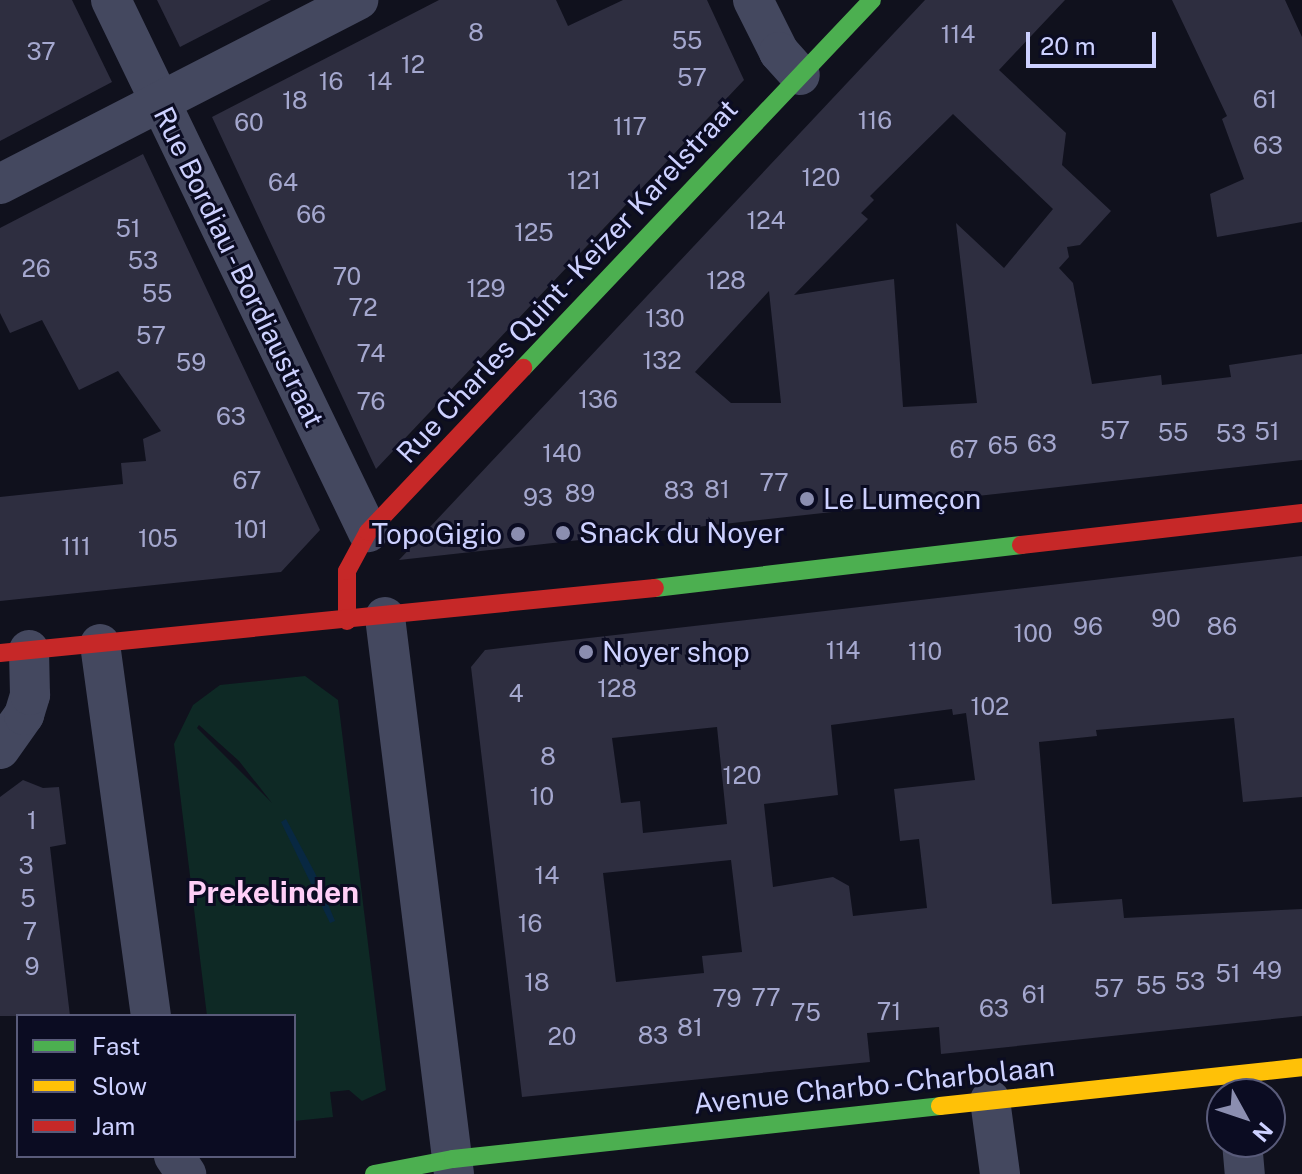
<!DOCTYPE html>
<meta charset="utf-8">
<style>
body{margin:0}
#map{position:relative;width:1302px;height:1174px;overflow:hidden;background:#10111d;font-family:"Public Sans",sans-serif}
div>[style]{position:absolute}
.green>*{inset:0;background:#0e2925}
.water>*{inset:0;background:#082842}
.building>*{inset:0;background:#2e2e40}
.street>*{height:40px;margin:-20px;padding:0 20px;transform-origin:20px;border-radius:20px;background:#44485f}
.fast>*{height:18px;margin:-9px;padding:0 9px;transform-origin:9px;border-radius:9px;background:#4caf50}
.slow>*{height:18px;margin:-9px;padding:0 9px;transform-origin:9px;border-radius:9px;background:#ffc107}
.jam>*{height:18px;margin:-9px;padding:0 9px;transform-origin:9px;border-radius:9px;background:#c62828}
.dots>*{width:22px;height:22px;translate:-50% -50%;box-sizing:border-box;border:4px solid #0b0c22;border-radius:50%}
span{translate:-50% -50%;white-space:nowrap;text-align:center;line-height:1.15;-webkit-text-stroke:6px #0b0c22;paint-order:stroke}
.number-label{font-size:24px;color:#a5a8cf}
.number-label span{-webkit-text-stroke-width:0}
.street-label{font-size:28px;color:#cdd1ff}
.poi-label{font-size:28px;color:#cdd1ff}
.left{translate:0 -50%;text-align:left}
.right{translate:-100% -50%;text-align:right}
.neighbourhood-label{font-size:30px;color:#ffcff7;font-weight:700}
.legend{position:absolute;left:16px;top:1014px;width:280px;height:144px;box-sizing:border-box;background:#0b0c22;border:2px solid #595b7a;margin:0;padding:10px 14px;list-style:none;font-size:24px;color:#cdd1ff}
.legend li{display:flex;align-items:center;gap:16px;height:40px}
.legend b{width:40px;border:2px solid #595b7a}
.north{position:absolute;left:1206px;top:1078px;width:80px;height:80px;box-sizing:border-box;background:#0b0c22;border:2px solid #595b7a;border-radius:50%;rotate:130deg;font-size:22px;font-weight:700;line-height:32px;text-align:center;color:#cdd1ff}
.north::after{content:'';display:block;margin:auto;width:28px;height:36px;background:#8b8eb0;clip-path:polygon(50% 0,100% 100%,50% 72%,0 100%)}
.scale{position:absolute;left:1026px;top:32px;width:130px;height:36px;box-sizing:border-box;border:4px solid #cdd1ff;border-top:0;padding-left:10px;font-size:24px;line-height:28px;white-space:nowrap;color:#cdd1ff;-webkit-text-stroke:6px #0b0c22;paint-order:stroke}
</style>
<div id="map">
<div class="green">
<i style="clip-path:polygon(evenodd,305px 676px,338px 700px,386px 1090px,362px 1101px,349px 1090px,330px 1092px,333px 1117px,294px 1121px,294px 1016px,207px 1016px,174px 744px,193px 705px,220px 685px,305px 676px,199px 725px,239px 761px,272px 803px,197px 728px,199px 725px)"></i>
</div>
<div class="water">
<i style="clip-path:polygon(286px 819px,315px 873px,335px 921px,330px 923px,281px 822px)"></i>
</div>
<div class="building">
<i style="clip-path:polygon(0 0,72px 0,112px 82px,0 141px)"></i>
<i style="clip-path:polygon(157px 0,271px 0,180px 47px)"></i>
<i style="clip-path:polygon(439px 0,556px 0,568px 26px,623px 0,707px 0,744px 80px,376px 469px,212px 117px)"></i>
<i style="clip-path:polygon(evenodd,925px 0,1065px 0,999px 70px,1066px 133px,1062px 165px,1111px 211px,1080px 245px,1067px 247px,1069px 257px,1059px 268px,1073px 283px,1092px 384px,1161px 375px,1162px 385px,1231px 377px,1229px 365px,1302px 354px,1302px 460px,399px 560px,925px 0,953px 114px,1053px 209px,1004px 268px,956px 223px,977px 403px,903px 407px,894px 279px,794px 295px,868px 219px,861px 213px,874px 200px,870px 196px,953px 114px,925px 0,769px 291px,781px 403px,731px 403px,695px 372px,769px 291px)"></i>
<i style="clip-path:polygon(1172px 0,1285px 0,1302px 37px,1302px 222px,1217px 237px,1210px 194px,1244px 179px,1222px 119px,1227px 116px)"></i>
<i style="clip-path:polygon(143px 154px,320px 530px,281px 572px,0 601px,0 497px,123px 484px,121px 463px,146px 461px,143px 439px,161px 431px,118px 371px,79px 390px,42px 320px,10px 333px,0 313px,0 228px)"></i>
<i style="clip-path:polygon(evenodd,1302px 556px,1302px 797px,1243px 802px,1234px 718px,1096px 730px,1097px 736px,1039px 742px,1052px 904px,1122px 899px,1124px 918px,1302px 909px,1302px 1016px,941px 1054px,939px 1027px,867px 1033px,870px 1062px,522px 1097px,471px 667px,485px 650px,1302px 556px,952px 709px,953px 715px,966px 713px,975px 780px,894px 789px,900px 841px,919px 839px,927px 908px,853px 916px,849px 886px,833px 877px,773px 887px,764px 804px,838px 795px,831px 725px,952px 709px,1302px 556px,717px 727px,727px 824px,643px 833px,640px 801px,621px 803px,612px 738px,717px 727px,1302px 556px,731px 860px,742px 952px,702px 956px,704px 973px,616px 982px,603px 873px,731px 860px)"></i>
<i style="clip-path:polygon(23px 780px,43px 788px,59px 787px,66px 844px,50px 847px,70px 1016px,0 1016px,0 797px)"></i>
</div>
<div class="street">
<i style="left:111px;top:0;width:591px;rotate:64.22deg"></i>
<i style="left:753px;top:0;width:58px;rotate:63.4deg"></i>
<i style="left:779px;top:52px;width:31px;rotate:48deg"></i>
<i style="left:0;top:184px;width:403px;rotate:-27.2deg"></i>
<i style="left:385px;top:617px;width:561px;rotate:82.94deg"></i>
<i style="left:100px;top:644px;width:375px;rotate:82.2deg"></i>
<i style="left:0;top:749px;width:42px;rotate:-54.8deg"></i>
<i style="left:24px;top:715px;width:21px;rotate:-73deg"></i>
<i style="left:30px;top:695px;width:45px;rotate:-91.3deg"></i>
<i style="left:990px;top:1100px;width:75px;rotate:82.3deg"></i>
<i style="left:1242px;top:1142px;width:32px;rotate:85deg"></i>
<i style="left:174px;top:1156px;width:22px;rotate:56deg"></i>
</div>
<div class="fast">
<i style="left:523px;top:368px;width:507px;rotate:-46.52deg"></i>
<i style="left:655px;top:588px;width:369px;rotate:-6.7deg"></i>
<i style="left:374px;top:1174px;width:80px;rotate:-10.8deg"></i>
<i style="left:453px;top:1159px;width:490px;rotate:-6.2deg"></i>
</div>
<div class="slow">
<i style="left:940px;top:1106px;width:364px;rotate:-6.1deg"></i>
</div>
<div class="jam">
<i style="left:1021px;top:545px;width:283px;rotate:-6.5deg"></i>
<i style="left:347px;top:621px;width:50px;rotate:-90deg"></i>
<i style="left:347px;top:571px;width:44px;rotate:-61.7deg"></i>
<i style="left:368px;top:532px;width:226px;rotate:-46.6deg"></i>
<i style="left:0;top:653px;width:658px;rotate:-5.67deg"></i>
</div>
<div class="dots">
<i style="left:807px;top:499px;background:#8b8eb0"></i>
<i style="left:563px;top:533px;background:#8b8eb0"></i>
<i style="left:518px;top:534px;background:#8b8eb0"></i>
<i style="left:586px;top:652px;background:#8b8eb0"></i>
</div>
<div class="number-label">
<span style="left:476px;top:33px">8</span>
<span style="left:958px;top:35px">114</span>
<span style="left:687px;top:41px">55</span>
<span style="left:41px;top:52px">37</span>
<span style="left:413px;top:65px">12</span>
<span style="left:692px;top:78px">57</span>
<span style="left:331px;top:82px">16</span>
<span style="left:380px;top:82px">14</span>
<span style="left:1265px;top:100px">61</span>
<span style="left:295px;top:101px">18</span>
<span style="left:875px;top:121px">116</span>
<span style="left:249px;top:123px">60</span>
<span style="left:630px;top:127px">117</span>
<span style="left:1268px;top:146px">63</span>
<span style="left:821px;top:178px">120</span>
<span style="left:584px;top:181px">121</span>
<span style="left:283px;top:183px">64</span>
<span style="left:311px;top:215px">66</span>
<span style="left:766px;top:221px">124</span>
<span style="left:128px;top:229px">51</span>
<span style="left:534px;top:233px">125</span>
<span style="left:143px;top:261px">53</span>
<span style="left:36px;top:269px">26</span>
<span style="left:347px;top:277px">70</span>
<span style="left:726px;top:281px">128</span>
<span style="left:486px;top:289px">129</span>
<span style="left:157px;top:294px">55</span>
<span style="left:363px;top:308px">72</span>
<span style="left:665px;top:319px">130</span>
<span style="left:151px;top:336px">57</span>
<span style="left:371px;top:354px">74</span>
<span style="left:662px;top:361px">132</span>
<span style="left:191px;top:363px">59</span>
<span style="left:598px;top:400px">136</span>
<span style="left:371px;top:402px">76</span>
<span style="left:231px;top:417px">63</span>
<span style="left:1115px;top:431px">57</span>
<span style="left:1267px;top:432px">51</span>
<span style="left:1173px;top:433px">55</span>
<span style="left:1231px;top:434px">53</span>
<span style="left:1042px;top:444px">63</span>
<span style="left:1003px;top:446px">65</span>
<span style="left:964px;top:450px">67</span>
<span style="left:562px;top:454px">140</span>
<span style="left:247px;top:481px">67</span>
<span style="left:774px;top:483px">77</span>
<span style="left:717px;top:490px">81</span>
<span style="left:679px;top:491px">83</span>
<span style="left:580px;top:494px">89</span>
<span style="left:538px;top:498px">93</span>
<span style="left:251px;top:530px">101</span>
<span style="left:158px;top:539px">105</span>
<span style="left:76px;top:547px">111</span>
<span style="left:1166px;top:619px">90</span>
<span style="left:1088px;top:627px">96</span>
<span style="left:1222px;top:627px">86</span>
<span style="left:1033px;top:634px">100</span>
<span style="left:843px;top:651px">114</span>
<span style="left:925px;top:652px">110</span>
<span style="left:617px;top:689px">128</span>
<span style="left:516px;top:694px">4</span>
<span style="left:990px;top:707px">102</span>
<span style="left:548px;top:757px">8</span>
<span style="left:742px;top:776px">120</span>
<span style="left:542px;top:797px">10</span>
<span style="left:32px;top:821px">1</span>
<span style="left:26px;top:866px">3</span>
<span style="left:547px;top:876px">14</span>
<span style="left:28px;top:899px">5</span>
<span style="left:530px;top:924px">16</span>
<span style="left:30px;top:932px">7</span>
<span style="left:32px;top:967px">9</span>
<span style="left:1267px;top:971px">49</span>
<span style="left:1228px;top:974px">51</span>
<span style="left:1190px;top:982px">53</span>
<span style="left:537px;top:983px">18</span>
<span style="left:1151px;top:986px">55</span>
<span style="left:1109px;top:989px">57</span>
<span style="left:1034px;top:995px">61</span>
<span style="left:766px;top:998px">77</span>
<span style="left:727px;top:999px">79</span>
<span style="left:994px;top:1009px">63</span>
<span style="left:889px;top:1012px">71</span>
<span style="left:806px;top:1013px">75</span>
<span style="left:690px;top:1028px">81</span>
<span style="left:653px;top:1036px">83</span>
<span style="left:562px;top:1037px">20</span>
</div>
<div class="street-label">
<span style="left:239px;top:267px;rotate:64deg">Rue Bordiau - Bordiaustraat</span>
<span style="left:567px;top:281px;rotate:-47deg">Rue Charles Quint - Keizer Karelstraat</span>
<span style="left:874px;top:1085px;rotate:-6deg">Avenue Charbo - Charbolaan</span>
</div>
<div class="poi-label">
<span class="left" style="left:823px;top:499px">Le Lumeçon</span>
<span class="left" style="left:579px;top:533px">Snack du Noyer</span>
<span class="right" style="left:502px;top:534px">TopoGigio</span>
<span class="left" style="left:602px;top:652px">Noyer shop</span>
</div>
<div class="neighbourhood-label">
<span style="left:273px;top:892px">Prekelinden</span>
</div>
<ul class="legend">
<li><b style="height:10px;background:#4caf50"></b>Fast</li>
<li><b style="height:10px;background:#ffc107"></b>Slow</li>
<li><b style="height:10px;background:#c62828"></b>Jam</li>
</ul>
<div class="north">N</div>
<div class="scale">20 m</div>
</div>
